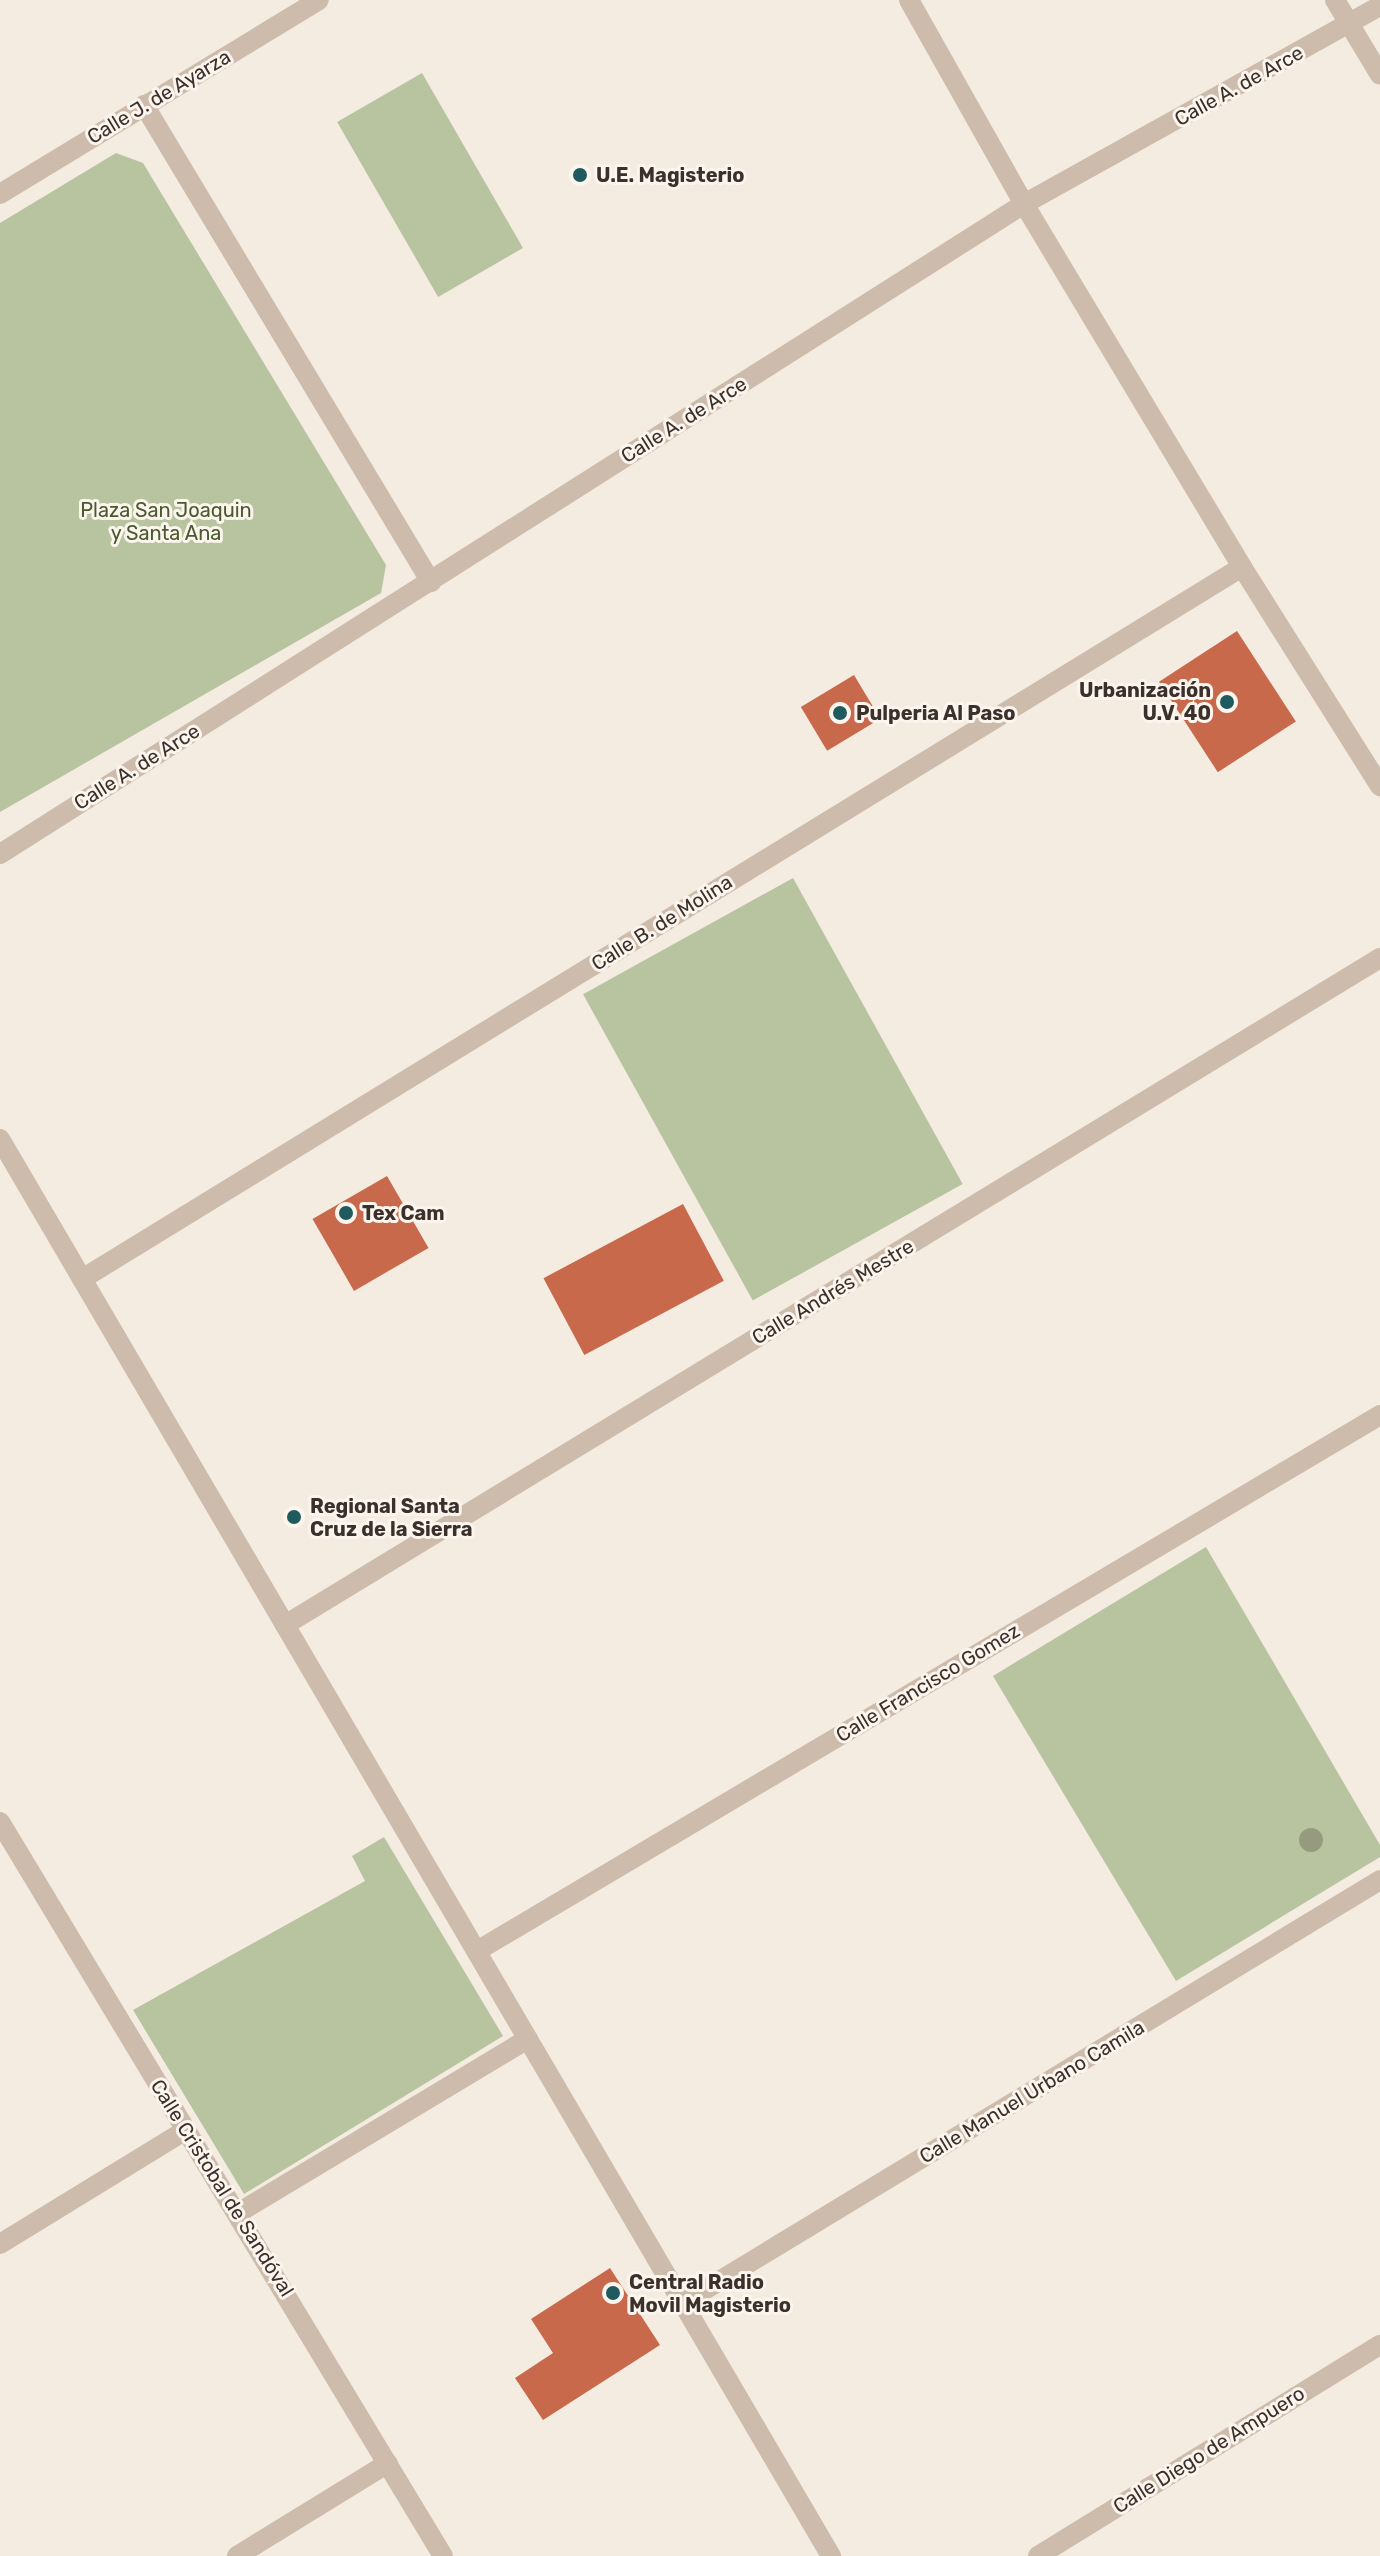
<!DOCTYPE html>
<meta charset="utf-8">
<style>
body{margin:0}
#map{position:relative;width:1380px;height:2556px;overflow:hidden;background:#f4ebe1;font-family:Rubik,sans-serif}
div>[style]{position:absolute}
.green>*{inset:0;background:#b8c4a0;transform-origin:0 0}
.building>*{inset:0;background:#c8694b;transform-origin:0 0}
.street>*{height:20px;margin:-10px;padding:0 10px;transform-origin:10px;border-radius:10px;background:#cdbbac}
.trees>*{width:24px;height:24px;margin:-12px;border-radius:50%;background:#969b7f}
.dots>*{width:22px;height:22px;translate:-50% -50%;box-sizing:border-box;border:4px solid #fbf5ee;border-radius:50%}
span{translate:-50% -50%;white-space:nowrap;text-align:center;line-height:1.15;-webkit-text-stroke:6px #fbf5ee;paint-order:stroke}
.street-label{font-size:20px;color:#3b302b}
.poi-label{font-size:20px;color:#3b302b;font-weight:700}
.left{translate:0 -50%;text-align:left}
.right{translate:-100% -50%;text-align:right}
.park-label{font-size:20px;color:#4a5a2e}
</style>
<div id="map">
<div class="green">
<i style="left:422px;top:73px;width:202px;height:98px;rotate:60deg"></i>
<i style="clip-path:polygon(116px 153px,143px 163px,386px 565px,381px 593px,0 812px,0 223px)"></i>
<i style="left:793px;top:878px;width:350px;height:240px;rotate:61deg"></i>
<i style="clip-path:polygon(1206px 1547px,1380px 1845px,1380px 1857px,1176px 1981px,993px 1676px)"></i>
<i style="clip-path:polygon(384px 1837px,503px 2036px,244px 2194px,133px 2010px,365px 1881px,352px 1856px)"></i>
</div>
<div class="building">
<i style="left:1237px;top:631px;width:108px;height:93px;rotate:57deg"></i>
<i style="left:854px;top:675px;width:51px;height:62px;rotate:59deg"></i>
<i style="left:387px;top:1176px;width:83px;height:86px;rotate:60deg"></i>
<i style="left:683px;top:1204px;width:87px;height:158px;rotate:62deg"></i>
<i style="clip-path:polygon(610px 2268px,660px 2345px,543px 2420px,515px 2378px,553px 2353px,531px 2319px)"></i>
</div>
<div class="street">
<i style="left:909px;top:0;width:234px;rotate:60.6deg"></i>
<i style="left:1024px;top:204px;width:423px;rotate:59deg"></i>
<i style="left:1242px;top:567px;width:259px;rotate:57.8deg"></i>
<i style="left:1335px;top:0;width:87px;rotate:59deg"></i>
<i style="left:144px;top:105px;width:557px;rotate:58.97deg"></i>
<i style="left:0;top:194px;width:373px;rotate:-31.3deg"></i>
<i style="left:0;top:854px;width:1213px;rotate:-32.41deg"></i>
<i style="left:1024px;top:204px;width:407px;rotate:-29.1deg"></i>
<i style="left:0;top:1139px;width:1643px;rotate:59.61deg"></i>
<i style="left:82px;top:1279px;width:1361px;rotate:-31.54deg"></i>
<i style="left:285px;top:1625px;width:1282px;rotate:-31.35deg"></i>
<i style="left:0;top:1822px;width:857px;rotate:58.89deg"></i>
<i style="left:477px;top:1951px;width:1050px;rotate:-30.69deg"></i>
<i style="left:238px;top:2213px;width:338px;rotate:-31deg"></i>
<i style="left:0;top:2244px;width:218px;rotate:-31.5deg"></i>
<i style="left:683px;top:2303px;width:815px;rotate:-31.25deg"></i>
<i style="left:237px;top:2556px;width:177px;rotate:-31.6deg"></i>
<i style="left:1038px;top:2556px;width:402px;rotate:-31.7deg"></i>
</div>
<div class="trees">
<i style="left:1311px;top:1840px"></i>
</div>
<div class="dots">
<i style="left:580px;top:175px;background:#1f5a5e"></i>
<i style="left:1227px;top:702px;background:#1f5a5e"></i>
<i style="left:840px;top:713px;background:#1f5a5e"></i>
<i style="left:346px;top:1213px;background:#1f5a5e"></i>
<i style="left:294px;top:1517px;background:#1f5a5e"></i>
<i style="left:613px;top:2293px;background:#1f5a5e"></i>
</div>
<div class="street-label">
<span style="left:1239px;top:86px;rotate:-29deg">Calle A. de Arce</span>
<span style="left:159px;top:97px;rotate:-31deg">Calle J. de Ayarza</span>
<span style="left:684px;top:420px;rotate:-32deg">Calle A. de Arce</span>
<span style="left:137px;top:767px;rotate:-32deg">Calle A. de Arce</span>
<span style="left:662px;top:923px;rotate:-32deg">Calle B. de Molina</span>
<span style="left:833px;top:1292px;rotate:-31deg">Calle Andrés Mestre</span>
<span style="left:928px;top:1683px;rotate:-31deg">Calle Francisco Gomez</span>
<span style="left:1032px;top:2092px;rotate:-31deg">Calle Manuel Urbano Camila</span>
<span style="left:222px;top:2188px;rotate:58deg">Calle Cristobal de Sandóval</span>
<span style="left:1209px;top:2450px;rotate:-32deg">Calle Diego de Ampuero</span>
</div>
<div class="poi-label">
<span class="left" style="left:596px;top:175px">U.E. Magisterio</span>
<span class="right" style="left:1211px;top:702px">Urbanización<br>U.V. 40</span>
<span class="left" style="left:856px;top:713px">Pulperia Al Paso</span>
<span class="left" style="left:362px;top:1213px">Tex Cam</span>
<span class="left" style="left:310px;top:1518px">Regional Santa<br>Cruz de la Sierra</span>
<span class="left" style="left:629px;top:2294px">Central Radio<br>Movil Magisterio</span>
</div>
<div class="park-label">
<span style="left:166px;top:522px">Plaza San Joaquin<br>y Santa Ana</span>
</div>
</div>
